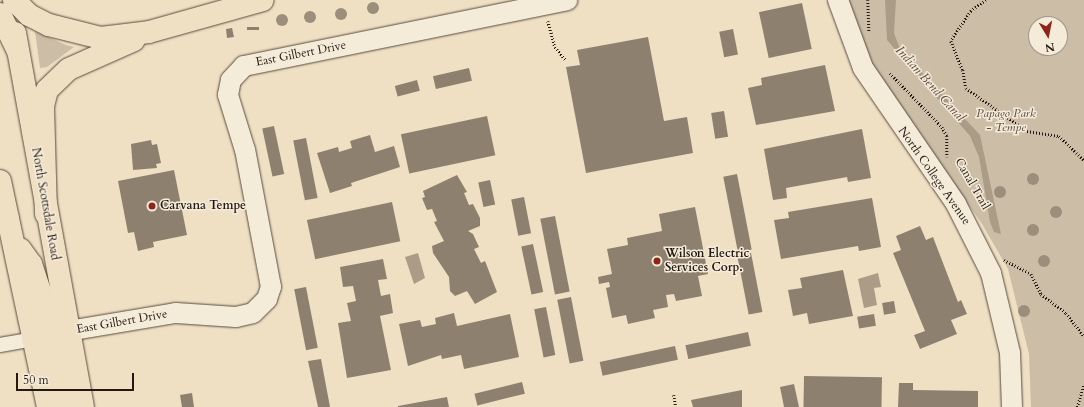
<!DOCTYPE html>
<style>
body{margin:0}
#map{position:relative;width:1084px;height:407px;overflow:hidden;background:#efe0c4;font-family:Cardo,serif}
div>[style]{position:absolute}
.green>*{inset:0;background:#ccbea6}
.water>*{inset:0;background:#aa9c87}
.building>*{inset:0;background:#8e806f;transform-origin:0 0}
.path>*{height:2.5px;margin-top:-1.25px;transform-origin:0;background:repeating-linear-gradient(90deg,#241912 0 1px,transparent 0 3px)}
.roads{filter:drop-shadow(0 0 1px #574b3e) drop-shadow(0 0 1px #574b3e)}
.street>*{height:14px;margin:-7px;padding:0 7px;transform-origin:7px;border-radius:7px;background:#f5ebd9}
.secondary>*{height:20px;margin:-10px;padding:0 10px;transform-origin:10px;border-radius:10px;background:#f5ebd9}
.primary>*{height:22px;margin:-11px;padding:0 11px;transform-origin:11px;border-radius:11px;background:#efe0c4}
.highway>*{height:22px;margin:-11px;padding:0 11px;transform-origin:11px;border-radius:11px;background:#efe0c4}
.trees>*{width:12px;height:12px;margin:-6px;border-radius:50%;background:#9b8e7a}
.dots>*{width:11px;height:11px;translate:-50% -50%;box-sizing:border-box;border:2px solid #f5ebd9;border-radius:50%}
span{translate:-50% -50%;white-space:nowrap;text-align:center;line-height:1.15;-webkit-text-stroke:3px #f5ebd9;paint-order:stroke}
.street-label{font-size:12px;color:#241912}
.park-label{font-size:12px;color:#564b3e;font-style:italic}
.poi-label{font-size:12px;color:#241912;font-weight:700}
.left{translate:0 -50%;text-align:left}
.water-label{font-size:13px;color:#5a4d41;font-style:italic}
.north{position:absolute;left:1028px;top:16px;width:40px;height:40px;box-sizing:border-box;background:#f5ebd9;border:1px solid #a19789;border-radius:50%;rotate:170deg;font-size:11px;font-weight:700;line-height:16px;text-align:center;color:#241912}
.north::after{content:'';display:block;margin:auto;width:14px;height:18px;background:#8f2418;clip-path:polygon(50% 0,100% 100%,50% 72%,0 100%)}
.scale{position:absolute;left:16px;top:373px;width:118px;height:18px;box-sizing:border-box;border:2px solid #241912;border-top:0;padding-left:5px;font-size:12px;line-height:14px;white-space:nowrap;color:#241912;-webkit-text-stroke:3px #f5ebd9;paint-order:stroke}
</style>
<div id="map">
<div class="green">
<i style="clip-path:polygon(evenodd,847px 0,1084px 0,1084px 407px,1031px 407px,1029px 354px,1008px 269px,982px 224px,874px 68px,847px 0,1036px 24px,1060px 24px,1060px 48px,1036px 48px,1036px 24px)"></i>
<i style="clip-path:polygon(35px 31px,66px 45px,74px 47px,47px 67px,40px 68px)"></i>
</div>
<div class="water">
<i style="clip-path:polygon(885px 0,896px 0,894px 33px,900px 49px,980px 135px,1001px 234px,994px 232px,990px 222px,979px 157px,970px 136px,887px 40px)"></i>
<i style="clip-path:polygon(418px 253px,425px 278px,414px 284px,405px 257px)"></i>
<i style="clip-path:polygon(878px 273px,881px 287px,874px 288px,877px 305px,864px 308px,858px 279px)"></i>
</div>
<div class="building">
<i style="left:802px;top:3px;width:47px;height:44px;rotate:78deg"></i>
<i style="left:259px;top:27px;width:3px;height:12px;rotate:90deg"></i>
<i style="clip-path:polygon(232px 28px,234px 37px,227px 38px,226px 29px)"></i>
<i style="left:733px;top:29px;width:26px;height:14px;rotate:79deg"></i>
<i style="clip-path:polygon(648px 37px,664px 121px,687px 117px,693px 153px,586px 173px,566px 67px,580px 65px,577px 50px)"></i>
<i style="clip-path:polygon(825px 65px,835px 111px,756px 125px,748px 88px,762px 85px,761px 78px)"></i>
<i style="left:469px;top:68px;width:13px;height:37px;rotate:77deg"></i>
<i style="left:417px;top:80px;width:11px;height:23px;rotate:75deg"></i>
<i style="left:724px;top:111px;width:26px;height:13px;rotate:81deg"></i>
<i style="left:487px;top:116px;width:40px;height:88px;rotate:78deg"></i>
<i style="left:274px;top:126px;width:49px;height:12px;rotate:78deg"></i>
<i style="clip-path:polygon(862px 129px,871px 178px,848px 182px,847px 177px,786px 188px,787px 198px,773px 200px,764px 149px)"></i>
<i style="clip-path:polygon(370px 135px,375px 152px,394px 146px,400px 167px,351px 183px,352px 186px,330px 193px,317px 153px,338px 147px,339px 152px,352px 148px,350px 141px)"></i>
<i style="left:306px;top:138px;width:61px;height:13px;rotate:79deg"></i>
<i style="clip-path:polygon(151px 140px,152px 145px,157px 144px,161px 163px,156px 164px,157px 168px,133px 170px,131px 144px)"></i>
<i style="clip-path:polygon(174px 170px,187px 235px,153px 242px,154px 247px,138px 251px,134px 232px,128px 233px,118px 181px)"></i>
<i style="left:737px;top:174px;width:77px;height:14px;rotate:79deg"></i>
<i style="clip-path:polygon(457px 175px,467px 192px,464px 193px,469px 205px,473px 204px,480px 218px,480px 226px,468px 231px,473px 234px,479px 247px,474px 249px,481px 263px,485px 261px,497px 292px,475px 304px,467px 291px,455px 296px,450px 291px,449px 277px,433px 253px,432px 246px,444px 241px,434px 222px,437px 221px,432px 209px,427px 210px,422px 198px,425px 197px,423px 191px)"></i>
<i style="left:490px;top:180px;width:25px;height:12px;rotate:78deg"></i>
<i style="left:524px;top:197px;width:37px;height:13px;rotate:79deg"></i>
<i style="clip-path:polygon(872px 198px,881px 247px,859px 251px,858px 246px,781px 259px,774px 220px,789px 218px,788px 212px)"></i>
<i style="left:392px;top:202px;width:40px;height:87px;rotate:78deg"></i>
<i style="clip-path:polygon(695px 207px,708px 274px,698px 276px,702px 296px,676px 301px,674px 294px,666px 295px,668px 307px,653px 310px,655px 318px,628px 324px,626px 315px,612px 318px,606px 288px,610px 287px,609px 282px,599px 284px,598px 277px,612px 274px,607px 249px,628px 245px,627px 238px,662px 231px,659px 214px)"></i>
<i style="left:555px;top:216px;width:77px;height:15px;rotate:79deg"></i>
<i style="clip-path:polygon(920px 226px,926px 240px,933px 237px,958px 302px,961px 300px,967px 314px,951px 320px,957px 334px,920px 349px,914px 335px,925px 331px,893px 253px,901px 250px,896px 236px)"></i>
<i style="left:533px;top:244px;width:49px;height:12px;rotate:78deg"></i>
<i style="left:751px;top:253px;width:60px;height:14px;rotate:79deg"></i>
<i style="clip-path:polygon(383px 259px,387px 279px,378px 280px,381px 296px,390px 294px,393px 313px,380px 316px,391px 370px,347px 378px,338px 323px,351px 321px,347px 303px,356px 301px,353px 286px,343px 287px,340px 267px)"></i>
<i style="clip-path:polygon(843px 270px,853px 316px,809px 324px,807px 313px,793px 316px,788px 290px,802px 288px,800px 278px)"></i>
<i style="left:306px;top:287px;width:62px;height:12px;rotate:79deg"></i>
<i style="left:571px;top:297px;width:65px;height:14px;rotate:79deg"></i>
<i style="left:894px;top:301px;width:12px;height:12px;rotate:81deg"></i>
<i style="left:546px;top:307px;width:49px;height:12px;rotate:79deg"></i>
<i style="clip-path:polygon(454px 313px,457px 326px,510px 314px,519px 357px,464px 369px,461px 355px,442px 359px,441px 355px,408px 366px,399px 324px,420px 320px,422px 327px,436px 324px,435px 318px)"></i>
<i style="left:874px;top:314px;width:12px;height:17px;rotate:81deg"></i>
<i style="left:748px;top:332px;width:14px;height:64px;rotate:78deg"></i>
<i style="left:675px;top:346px;width:14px;height:77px;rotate:78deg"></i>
<i style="clip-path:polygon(321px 359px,330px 407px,318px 407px,308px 361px)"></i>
<i style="left:804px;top:376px;width:78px;height:31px;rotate:1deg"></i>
<i style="left:522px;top:382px;width:12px;height:49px;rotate:76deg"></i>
<i style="clip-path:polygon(899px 383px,913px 383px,913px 390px,978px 391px,978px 407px,898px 407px)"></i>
<i style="clip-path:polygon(794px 384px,799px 407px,784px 407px,780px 387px)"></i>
<i style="clip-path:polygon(742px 390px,742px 407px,693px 407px,691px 400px)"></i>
<i style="clip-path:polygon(192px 393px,194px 407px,182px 407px,180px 395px)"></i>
<i style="clip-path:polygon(447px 397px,449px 407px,398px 407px,398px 406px)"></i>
</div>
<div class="path">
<i style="left:868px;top:0;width:31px;rotate:88deg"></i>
<i style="left:986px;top:0;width:19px;rotate:144deg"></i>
<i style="left:971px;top:11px;width:36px;rotate:124deg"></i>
<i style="left:951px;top:41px;width:31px;rotate:68deg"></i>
<i style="left:963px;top:70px;width:18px;rotate:81deg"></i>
<i style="left:966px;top:88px;width:75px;rotate:35.2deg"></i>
<i style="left:1027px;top:131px;width:32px;rotate:9deg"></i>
<i style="left:1059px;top:136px;width:35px;rotate:44deg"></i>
<i style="left:548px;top:21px;width:27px;rotate:75deg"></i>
<i style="left:555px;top:47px;width:17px;rotate:50deg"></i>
<i style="left:890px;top:73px;width:75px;rotate:46.1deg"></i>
<i style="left:942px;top:127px;width:10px;rotate:61deg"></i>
<i style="left:947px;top:136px;width:21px;rotate:90deg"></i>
<i style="left:1004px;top:260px;width:30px;rotate:27deg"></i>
<i style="left:1031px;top:274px;width:22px;rotate:63deg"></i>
<i style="left:1041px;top:294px;width:31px;rotate:37deg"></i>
<i style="left:1066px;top:313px;width:29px;rotate:52deg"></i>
<i style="left:674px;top:395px;width:12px;rotate:81deg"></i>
<i style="left:1077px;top:407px;width:24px;rotate:-73deg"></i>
</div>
<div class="roads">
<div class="street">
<i style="left:0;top:345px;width:34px;rotate:-10deg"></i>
</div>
<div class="secondary">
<i style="left:838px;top:0;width:72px;rotate:69.8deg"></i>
<i style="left:863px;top:68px;width:165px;rotate:55.6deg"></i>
<i style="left:956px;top:204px;width:77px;rotate:63.1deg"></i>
<i style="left:991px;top:273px;width:82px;rotate:76.6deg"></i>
<i style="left:1010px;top:353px;width:54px;rotate:87.9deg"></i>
<i style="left:68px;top:331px;width:109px;rotate:-9.5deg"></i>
<i style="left:176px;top:313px;width:60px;rotate:3.8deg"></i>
<i style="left:236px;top:317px;width:17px;rotate:-13deg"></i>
<i style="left:253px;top:313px;width:20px;rotate:-45deg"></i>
<i style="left:267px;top:299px;width:13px;rotate:-72deg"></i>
<i style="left:271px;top:287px;width:139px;rotate:-100.7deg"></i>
<i style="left:245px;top:150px;width:58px;rotate:-107.2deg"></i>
<i style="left:228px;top:95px;width:15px;rotate:-79deg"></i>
<i style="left:231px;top:80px;width:19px;rotate:-47deg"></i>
<i style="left:244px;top:66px;width:330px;rotate:-11.5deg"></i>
</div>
<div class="primary">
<i style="left:15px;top:33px;width:380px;rotate:79.7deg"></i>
<i style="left:0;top:181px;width:231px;rotate:78deg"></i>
<i style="left:20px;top:249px;width:19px;rotate:54deg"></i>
<i style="left:31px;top:264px;width:67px;rotate:71.8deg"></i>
<i style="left:52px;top:328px;width:10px;rotate:29deg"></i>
<i style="left:61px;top:333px;width:7px;rotate:-16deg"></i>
<i style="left:33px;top:339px;width:11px;rotate:-5deg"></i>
<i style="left:44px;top:338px;width:13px;rotate:48deg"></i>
<i style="left:53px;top:348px;width:61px;rotate:76.7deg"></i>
</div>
<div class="highway">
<i style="left:14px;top:0;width:21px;rotate:45deg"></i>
<i style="left:29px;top:15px;width:22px;rotate:27deg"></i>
<i style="left:49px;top:25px;width:54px;rotate:14deg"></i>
<i style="left:101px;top:38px;width:48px;rotate:-7.1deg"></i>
<i style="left:149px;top:32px;width:118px;rotate:-15.7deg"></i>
<i style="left:0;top:14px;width:41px;rotate:64.1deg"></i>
<i style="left:0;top:193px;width:27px;rotate:73deg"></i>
<i style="left:46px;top:214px;width:108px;rotate:-91.6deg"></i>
<i style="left:43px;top:106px;width:16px;rotate:-76deg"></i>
<i style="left:47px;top:90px;width:30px;rotate:-44deg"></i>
<i style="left:69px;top:69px;width:71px;rotate:-24deg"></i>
</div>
</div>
<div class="trees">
<i style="left:373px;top:8px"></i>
<i style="left:341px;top:14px"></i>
<i style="left:310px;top:17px"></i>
<i style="left:282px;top:20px"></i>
<i style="left:1033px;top:179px"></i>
<i style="left:1000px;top:192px"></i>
<i style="left:1056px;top:212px"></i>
<i style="left:1033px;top:230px"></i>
<i style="left:1044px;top:261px"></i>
<i style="left:1024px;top:311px"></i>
</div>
<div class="dots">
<i style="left:152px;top:206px;background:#8f2418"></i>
<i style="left:657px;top:261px;background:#8f2418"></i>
</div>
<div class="street-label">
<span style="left:301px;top:54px;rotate:-11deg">East Gilbert Drive</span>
<span style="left:934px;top:176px;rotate:55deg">North College Avenue</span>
<span style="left:972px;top:184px;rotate:60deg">Canal Trail</span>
<span style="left:45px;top:204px;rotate:80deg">North Scottsdale Road</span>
<span style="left:122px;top:322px;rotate:-10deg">East Gilbert Drive</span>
</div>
<div class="park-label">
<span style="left:1006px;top:121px">Papago Park<br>- Tempe</span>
</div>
<div class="poi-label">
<span class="left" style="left:160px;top:206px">Carvana Tempe</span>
<span class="left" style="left:665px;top:261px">Wilson Electric<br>Services Corp.</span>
</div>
<div class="water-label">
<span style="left:930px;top:84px;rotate:48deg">Indian Bend Canal</span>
</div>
<div class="north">N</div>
<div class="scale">50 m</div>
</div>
